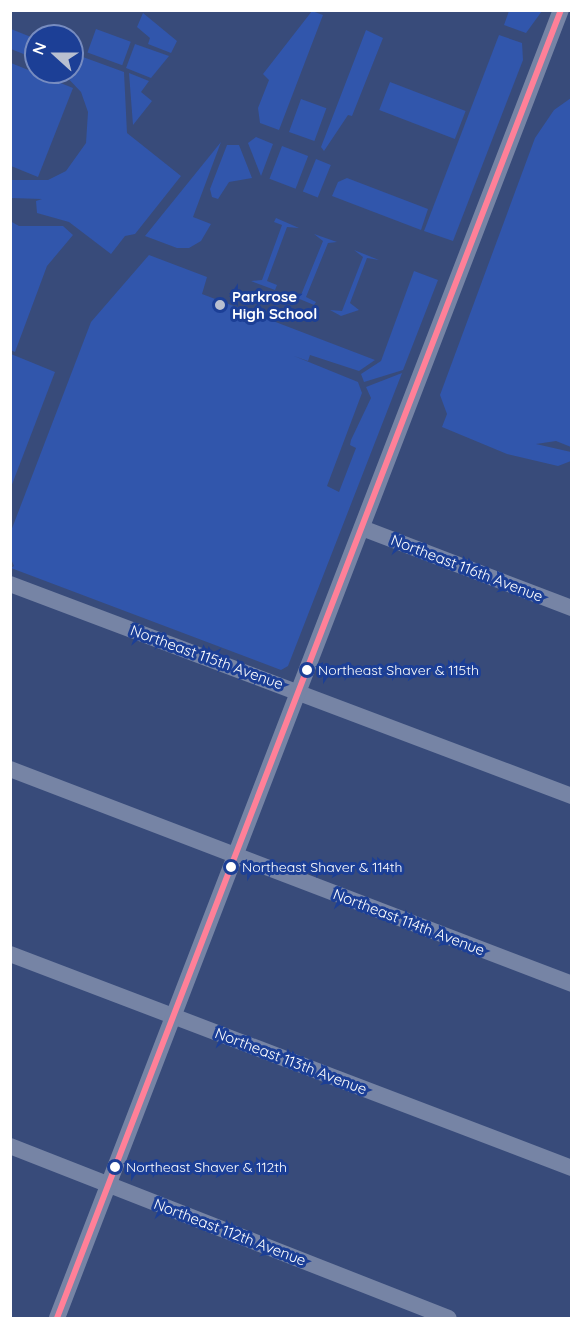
<!DOCTYPE html>
<style>
body{margin:0}
#map{position:relative;width:582px;height:1329px;overflow:hidden;background:#384b7a;font-family:Quicksand,sans-serif}
div>[style]{position:absolute}
.green>*{inset:0;background:#3156ac;transform-origin:0 0}
.minor>*{height:16px;margin:-8px;padding:0 8px;transform-origin:8px;border-radius:8px;background:#7684a5}
.bus-1>*{height:6px;margin:-3px;padding:0 3px;transform-origin:3px;border-radius:3px;background:#ff8098}
.dots>*{width:16px;height:16px;translate:-50% -50%;box-sizing:border-box;border:3px solid #1c3f96;border-radius:50%}
span{translate:-50% -50%;white-space:nowrap;text-align:center;line-height:1.15;-webkit-text-stroke:6px #1c3f96;paint-order:stroke}
.bus-label{font-size:14px;color:#fff}
.left{translate:0 -50%;text-align:left}
.poi-label{font-size:15px;color:#fff;font-weight:700}
.street-label{font-size:15px;color:#fff}
.frame{position:absolute;inset:0;border:12px solid #fff;pointer-events:none}
.north{position:absolute;left:24px;top:24px;width:60px;height:60px;box-sizing:border-box;background:#1c3f96;border:2px solid #778cc0;border-radius:50%;rotate:291deg;font-size:16px;font-weight:700;line-height:24px;text-align:center;color:#fff}
.north::after{content:'';display:block;margin:auto;width:21px;height:27px;background:#b9c0d0;clip-path:polygon(50% 0,100% 100%,50% 72%,0 100%)}
</style>
<div id="map">
<div class="green">
<i style="clip-path:polygon(312px 11px,323px 15px,279px 130px,260px 123px,258px 108px,269px 80px,263px 74px)"></i>
<i style="clip-path:polygon(509px 11px,509px 10px,542px 11px,526px 33px,504px 25px)"></i>
<i style="clip-path:polygon(143px 13px,177px 41px,171px 53px,148px 44px,150px 38px,137px 27px)"></i>
<i style="clip-path:polygon(11px 29px,36px 39px,36px 59px,11px 49px)"></i>
<i style="left:96px;top:29px;width:37px;height:25px;rotate:20deg"></i>
<i style="clip-path:polygon(366px 30px,383px 38px,352px 116px,348px 115px,324px 151px,321px 147px)"></i>
<i style="clip-path:polygon(499px 35px,522px 43px,523px 60px,453px 241px,424px 231px)"></i>
<i style="clip-path:polygon(135px 44px,169px 56px,151px 78px,126px 68px)"></i>
<i style="clip-path:polygon(72px 53px,124px 72px,127px 133px,181px 176px,135px 234px,125px 236px,111px 254px,69px 222px,37px 213px,36px 201px,42px 199px,11px 198px,11px 180px,48px 180px,66px 171px,86px 143px,88px 112px,81px 92px,62px 72px,72px 72px)"></i>
<i style="clip-path:polygon(11px 63px,73px 88px,38px 177px,11px 166px)"></i>
<i style="clip-path:polygon(129px 73px,149px 81px,141px 92px,152px 101px,133px 125px)"></i>
<i style="left:390px;top:82px;width:81px;height:30px;rotate:21deg"></i>
<i style="clip-path:polygon(571px 98px,571px 447px,556px 441px,536px 444px,571px 452px,571px 461px,558px 466px,507px 454px,442px 427px,447px 414px,440px 395px,535px 138px,554px 110px)"></i>
<i style="left:301px;top:99px;width:27px;height:35px;rotate:20deg"></i>
<i style="clip-path:polygon(256px 137px,273px 144px,261px 176px,248px 143px)"></i>
<i style="clip-path:polygon(221px 142px,193px 217px,211px 224px,201px 241px,189px 248px,177px 248px,145px 236px)"></i>
<i style="clip-path:polygon(227px 145px,239px 145px,252px 178px,229px 182px,218px 199px,212px 197px,210px 189px)"></i>
<i style="left:282px;top:146px;width:28px;height:35px;rotate:21deg"></i>
<i style="left:316px;top:159px;width:16px;height:35px;rotate:22deg"></i>
<i style="clip-path:polygon(347px 178px,428px 209px,421px 230px,332px 196px,338px 182px)"></i>
<i style="clip-path:polygon(276px 218px,299px 228px,287px 227px,267px 281px,277px 285px,275px 290px,251px 281px,262px 280px,282px 225px,274px 222px)"></i>
<i style="clip-path:polygon(10px 221px,19px 226px,63px 226px,73px 235px,47px 266px,15px 352px,10px 350px)"></i>
<i style="clip-path:polygon(314px 234px,337px 242px,328px 243px,306px 297px,316px 302px,314px 305px,290px 295px,301px 295px,323px 241px)"></i>
<i style="clip-path:polygon(354px 250px,379px 260px,367px 258px,350px 303px,359px 310px,341px 316px,330px 310px,342px 311px,363px 257px)"></i>
<i style="clip-path:polygon(149px 255px,207px 277px,202px 294px,375px 360px,359px 371px,310px 355px,308px 361px,294px 356px,358px 382px,362px 393px,327px 486px,339px 492px,356px 448px,350px 445px,351px 440px,371px 398px,366px 387px,402px 373px,288px 666px,281px 670px,11px 568px,14px 566px,11px 559px,11px 531px,91px 322px)"></i>
<i style="clip-path:polygon(414px 271px,438px 280px,403px 370px,364px 382px,361px 374px,381px 361px)"></i>
<i style="clip-path:polygon(11px 354px,55px 372px,11px 487px)"></i>
</div>
<div class="minor">
<i style="left:362px;top:528px;width:225px;rotate:20.9deg"></i>
<i style="left:10px;top:584px;width:601px;rotate:20.67deg"></i>
<i style="left:10px;top:769px;width:602px;rotate:20.93deg"></i>
<i style="left:10px;top:954px;width:601px;rotate:20.85deg"></i>
<i style="left:10px;top:1146px;width:471px;rotate:21.4deg"></i>
<i style="left:57px;top:1318px;width:1402px;rotate:-68.93deg"></i>
</div>
<div class="bus-1">
<i style="left:57px;top:1318px;width:1402px;rotate:-68.93deg"></i>
</div>
<div class="dots">
<i style="left:220px;top:305px;background:#b9c0d0"></i>
<i style="left:307px;top:670px;background:#fff"></i>
<i style="left:231px;top:867px;background:#fff"></i>
<i style="left:115px;top:1167px;background:#fff"></i>
</div>
<div class="bus-label">
<span class="left" style="left:318px;top:670px">Northeast Shaver &amp; 115th</span>
<span class="left" style="left:242px;top:867px">Northeast Shaver &amp; 114th</span>
<span class="left" style="left:126px;top:1167px">Northeast Shaver &amp; 112th</span>
</div>
<div class="poi-label">
<span class="left" style="left:232px;top:305px">Parkrose<br>High School</span>
</div>
<div class="street-label">
<span style="left:467px;top:568px;rotate:21deg">Northeast 116th Avenue</span>
<span style="left:207px;top:657px;rotate:20deg">Northeast 115th Avenue</span>
<span style="left:409px;top:922px;rotate:21deg">Northeast 114th Avenue</span>
<span style="left:291px;top:1061px;rotate:21deg">Northeast 113th Avenue</span>
<span style="left:230px;top:1232px;rotate:21deg">Northeast 112th Avenue</span>
</div>
<div class="frame"></div>
<div class="north">N</div>
</div>
